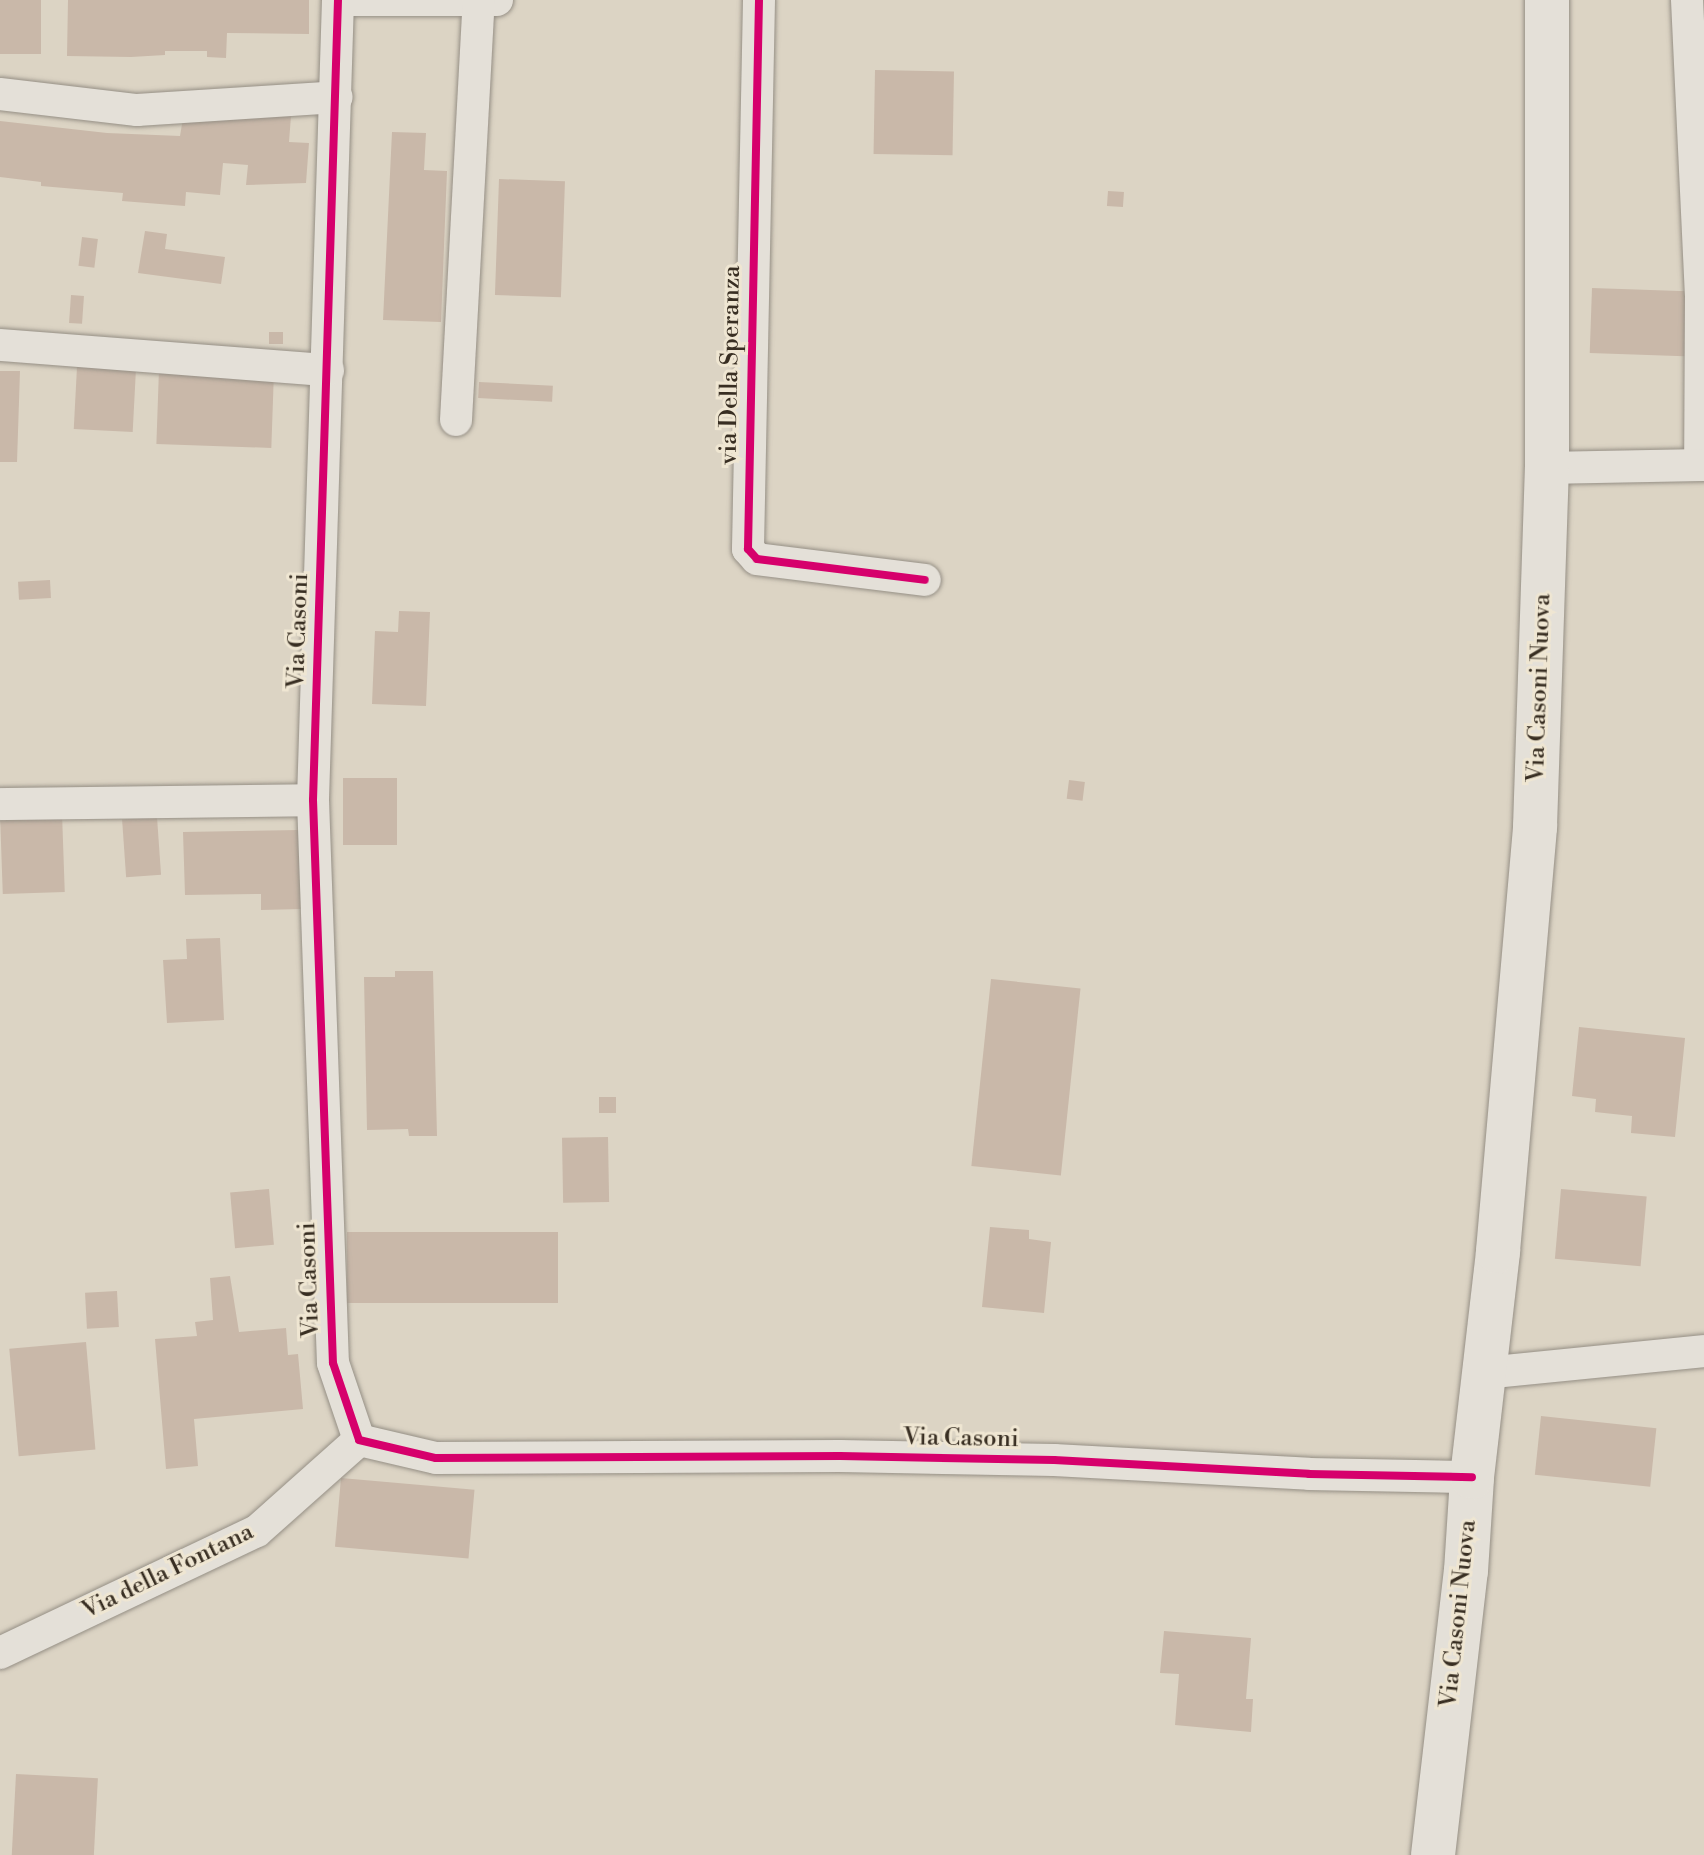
<!DOCTYPE html>
<style>
body{margin:0}
#map{position:relative;width:1704px;height:1855px;overflow:hidden;background:#dcd4c4;font-family:"Libre Bodoni",serif}
div>[style]{position:absolute}
.building>*{inset:0;background:#c9b8a9;transform-origin:0 0}
.roads{filter:drop-shadow(0 0 2px #958f85) drop-shadow(0 0 2px #958f85)}
.street>*{height:32px;margin:-16px;padding:0 16px;transform-origin:16px;border-radius:16px;background:#e4e0d8}
.secondary>*{height:44px;margin:-22px;padding:0 22px;transform-origin:22px;border-radius:22px;background:#e4e0d8}
.cycleway>*{height:8px;margin:-4px;padding:0 4px;transform-origin:4px;border-radius:4px;background:#d6006c}
span{translate:-50% -50%;white-space:nowrap;text-align:center;line-height:1.15;-webkit-text-stroke:6px #efe6d2;paint-order:stroke}
.street-label{font-size:24px;color:#382e22}
</style>
<div id="map">
<div class="building">
<i style="left:0;top:0;width:41px;height:54px"></i>
<i style="clip-path:polygon(68px 0,309px 0,309px 34px,227px 33px,226px 58px,207px 57px,207px 51px,165px 51px,165px 55px,131px 57px,67px 56px)"></i>
<i style="left:875px;top:70px;width:79px;height:84px;rotate:1deg"></i>
<i style="clip-path:polygon(184px 112px,291px 116px,289px 142px,309px 143px,306px 183px,246px 185px,248px 165px,223px 163px,220px 195px,186px 192px,185px 206px,122px 201px,123px 193px,41px 186px,41px 182px,0 177px,0 121px,107px 133px,180px 136px)"></i>
<i style="clip-path:polygon(392px 132px,426px 133px,424px 170px,447px 171px,441px 322px,383px 320px)"></i>
<i style="left:499px;top:179px;width:66px;height:116px;rotate:2deg"></i>
<i style="left:1108px;top:191px;width:16px;height:15px;rotate:4deg"></i>
<i style="clip-path:polygon(145px 231px,167px 234px,165px 249px,225px 257px,221px 284px,138px 273px)"></i>
<i style="left:82px;top:237px;width:16px;height:29px;rotate:7deg"></i>
<i style="left:1592px;top:288px;width:102px;height:65px;rotate:2deg"></i>
<i style="left:71px;top:295px;width:13px;height:28px;rotate:4deg"></i>
<i style="left:269px;top:332px;width:14px;height:12px"></i>
<i style="left:77px;top:367px;width:59px;height:62px;rotate:3deg"></i>
<i style="left:159px;top:369px;width:115px;height:75px;rotate:2deg"></i>
<i style="clip-path:polygon(0 371px,20px 371px,17px 462px,0 462px)"></i>
<i style="left:479px;top:382px;width:74px;height:16px;rotate:3deg"></i>
<i style="left:50px;top:580px;width:18px;height:32px;rotate:87deg"></i>
<i style="clip-path:polygon(399px 611px,430px 612px,426px 706px,372px 704px,375px 631px,398px 632px)"></i>
<i style="left:343px;top:778px;width:54px;height:67px"></i>
<i style="left:1069px;top:780px;width:16px;height:19px;rotate:7deg"></i>
<i style="left:62px;top:813px;width:79px;height:62px;rotate:88deg"></i>
<i style="left:157px;top:817px;width:58px;height:35px;rotate:86deg"></i>
<i style="clip-path:polygon(300px 830px,302px 909px,261px 910px,261px 894px,185px 895px,183px 832px)"></i>
<i style="clip-path:polygon(220px 938px,224px 1020px,167px 1023px,163px 960px,187px 959px,186px 939px)"></i>
<i style="clip-path:polygon(395px 971px,433px 971px,437px 1136px,409px 1136px,408px 1129px,367px 1130px,364px 977px,395px 977px)"></i>
<i style="left:991px;top:979px;width:90px;height:188px;rotate:6deg"></i>
<i style="clip-path:polygon(1579px 1027px,1685px 1038px,1675px 1137px,1631px 1133px,1632px 1116px,1595px 1112px,1596px 1099px,1572px 1096px)"></i>
<i style="left:599px;top:1097px;width:17px;height:16px"></i>
<i style="left:608px;top:1137px;width:65px;height:46px;rotate:89deg"></i>
<i style="left:269px;top:1189px;width:56px;height:39px;rotate:85deg"></i>
<i style="left:1561px;top:1189px;width:86px;height:70px;rotate:5deg"></i>
<i style="clip-path:polygon(990px 1227px,1029px 1230px,1029px 1239px,1051px 1242px,1044px 1313px,982px 1307px)"></i>
<i style="left:558px;top:1232px;width:71px;height:211px;rotate:90deg"></i>
<i style="clip-path:polygon(230px 1276px,239px 1332px,286px 1328px,288px 1355px,298px 1354px,303px 1409px,194px 1419px,198px 1466px,166px 1469px,155px 1339px,197px 1336px,195px 1322px,213px 1320px,210px 1278px)"></i>
<i style="left:117px;top:1291px;width:36px;height:32px;rotate:87deg"></i>
<i style="left:86px;top:1342px;width:108px;height:77px;rotate:85deg"></i>
<i style="left:1541px;top:1416px;width:116px;height:59px;rotate:6deg"></i>
<i style="left:341px;top:1478px;width:134px;height:69px;rotate:5deg"></i>
<i style="clip-path:polygon(1164px 1631px,1251px 1638px,1246px 1699px,1253px 1699px,1251px 1732px,1175px 1725px,1179px 1674px,1160px 1673px)"></i>
<i style="left:16px;top:1774px;width:82px;height:81px;rotate:3deg"></i>
</div>
<div class="roads">
<div class="street">
<i style="left:338px;top:0;width:800px;rotate:91.79deg"></i>
<i style="left:313px;top:800px;width:563px;rotate:87.97deg"></i>
<i style="left:333px;top:1363px;width:81px;rotate:71.3deg"></i>
<i style="left:359px;top:1440px;width:79px;rotate:13.2deg"></i>
<i style="left:436px;top:1458px;width:404px;rotate:-0.3deg"></i>
<i style="left:840px;top:1456px;width:214px;rotate:1.1deg"></i>
<i style="left:1054px;top:1460px;width:255px;rotate:3.1deg"></i>
<i style="left:1309px;top:1474px;width:163px;rotate:1.1deg"></i>
<i style="left:338px;top:0;width:159px"></i>
<i style="left:759px;top:0;width:549px;rotate:91.15deg"></i>
<i style="left:748px;top:549px;width:13px;rotate:48deg"></i>
<i style="left:757px;top:559px;width:169px;rotate:7.1deg"></i>
<i style="left:1687px;top:0;width:295px;rotate:87.3deg"></i>
<i style="left:1701px;top:295px;width:170px;rotate:90.3deg"></i>
<i style="left:0;top:94px;width:138px;rotate:6.7deg"></i>
<i style="left:137px;top:110px;width:200px;rotate:-3.7deg"></i>
<i style="left:0;top:345px;width:329px;rotate:4.4deg"></i>
<i style="left:456px;top:420px;width:420px;rotate:-86.9deg"></i>
<i style="left:1547px;top:468px;width:157px;rotate:-1.1deg"></i>
<i style="left:0;top:804px;width:313px;rotate:-0.7deg"></i>
<i style="left:1484px;top:1373px;width:221px;rotate:-5.7deg"></i>
<i style="left:0;top:1653px;width:284px;rotate:-25.4deg"></i>
<i style="left:257px;top:1531px;width:137px;rotate:-41.7deg"></i>
</div>
<div class="secondary">
<i style="left:1433px;top:1855px;width:286px;rotate:-83.4deg"></i>
<i style="left:1466px;top:1571px;width:94px;rotate:-86.3deg"></i>
<i style="left:1472px;top:1477px;width:227px;rotate:-83.4deg"></i>
<i style="left:1498px;top:1251px;width:426px;rotate:-85deg"></i>
<i style="left:1535px;top:827px;width:359px;rotate:-88.1deg"></i>
<i style="left:1547px;top:468px;width:468px;rotate:-90deg"></i>
</div>
</div>
<div class="cycleway">
<i style="left:338px;top:0;width:800px;rotate:91.79deg"></i>
<i style="left:313px;top:800px;width:563px;rotate:87.97deg"></i>
<i style="left:333px;top:1363px;width:81px;rotate:71.3deg"></i>
<i style="left:359px;top:1440px;width:79px;rotate:13.2deg"></i>
<i style="left:436px;top:1458px;width:404px;rotate:-0.3deg"></i>
<i style="left:840px;top:1456px;width:214px;rotate:1.1deg"></i>
<i style="left:1054px;top:1460px;width:255px;rotate:3.1deg"></i>
<i style="left:1309px;top:1474px;width:163px;rotate:1.1deg"></i>
<i style="left:759px;top:0;width:549px;rotate:91.15deg"></i>
<i style="left:748px;top:549px;width:13px;rotate:48deg"></i>
<i style="left:757px;top:559px;width:169px;rotate:7.1deg"></i>
</div>
<div class="street-label">
<span style="left:731px;top:365px;rotate:-89deg">via Della Speranza</span>
<span style="left:299px;top:631px;rotate:-88deg">Via Casoni</span>
<span style="left:1540px;top:688px;rotate:-88deg">Via Casoni Nuova</span>
<span style="left:310px;top:1280px;rotate:-92deg">Via Casoni</span>
<span style="left:961px;top:1439px;rotate:1deg">Via Casoni</span>
<span style="left:168px;top:1572px;rotate:-26deg">Via della Fontana</span>
<span style="left:1459px;top:1614px;rotate:-84deg">Via Casoni Nuova</span>
</div>
</div>
